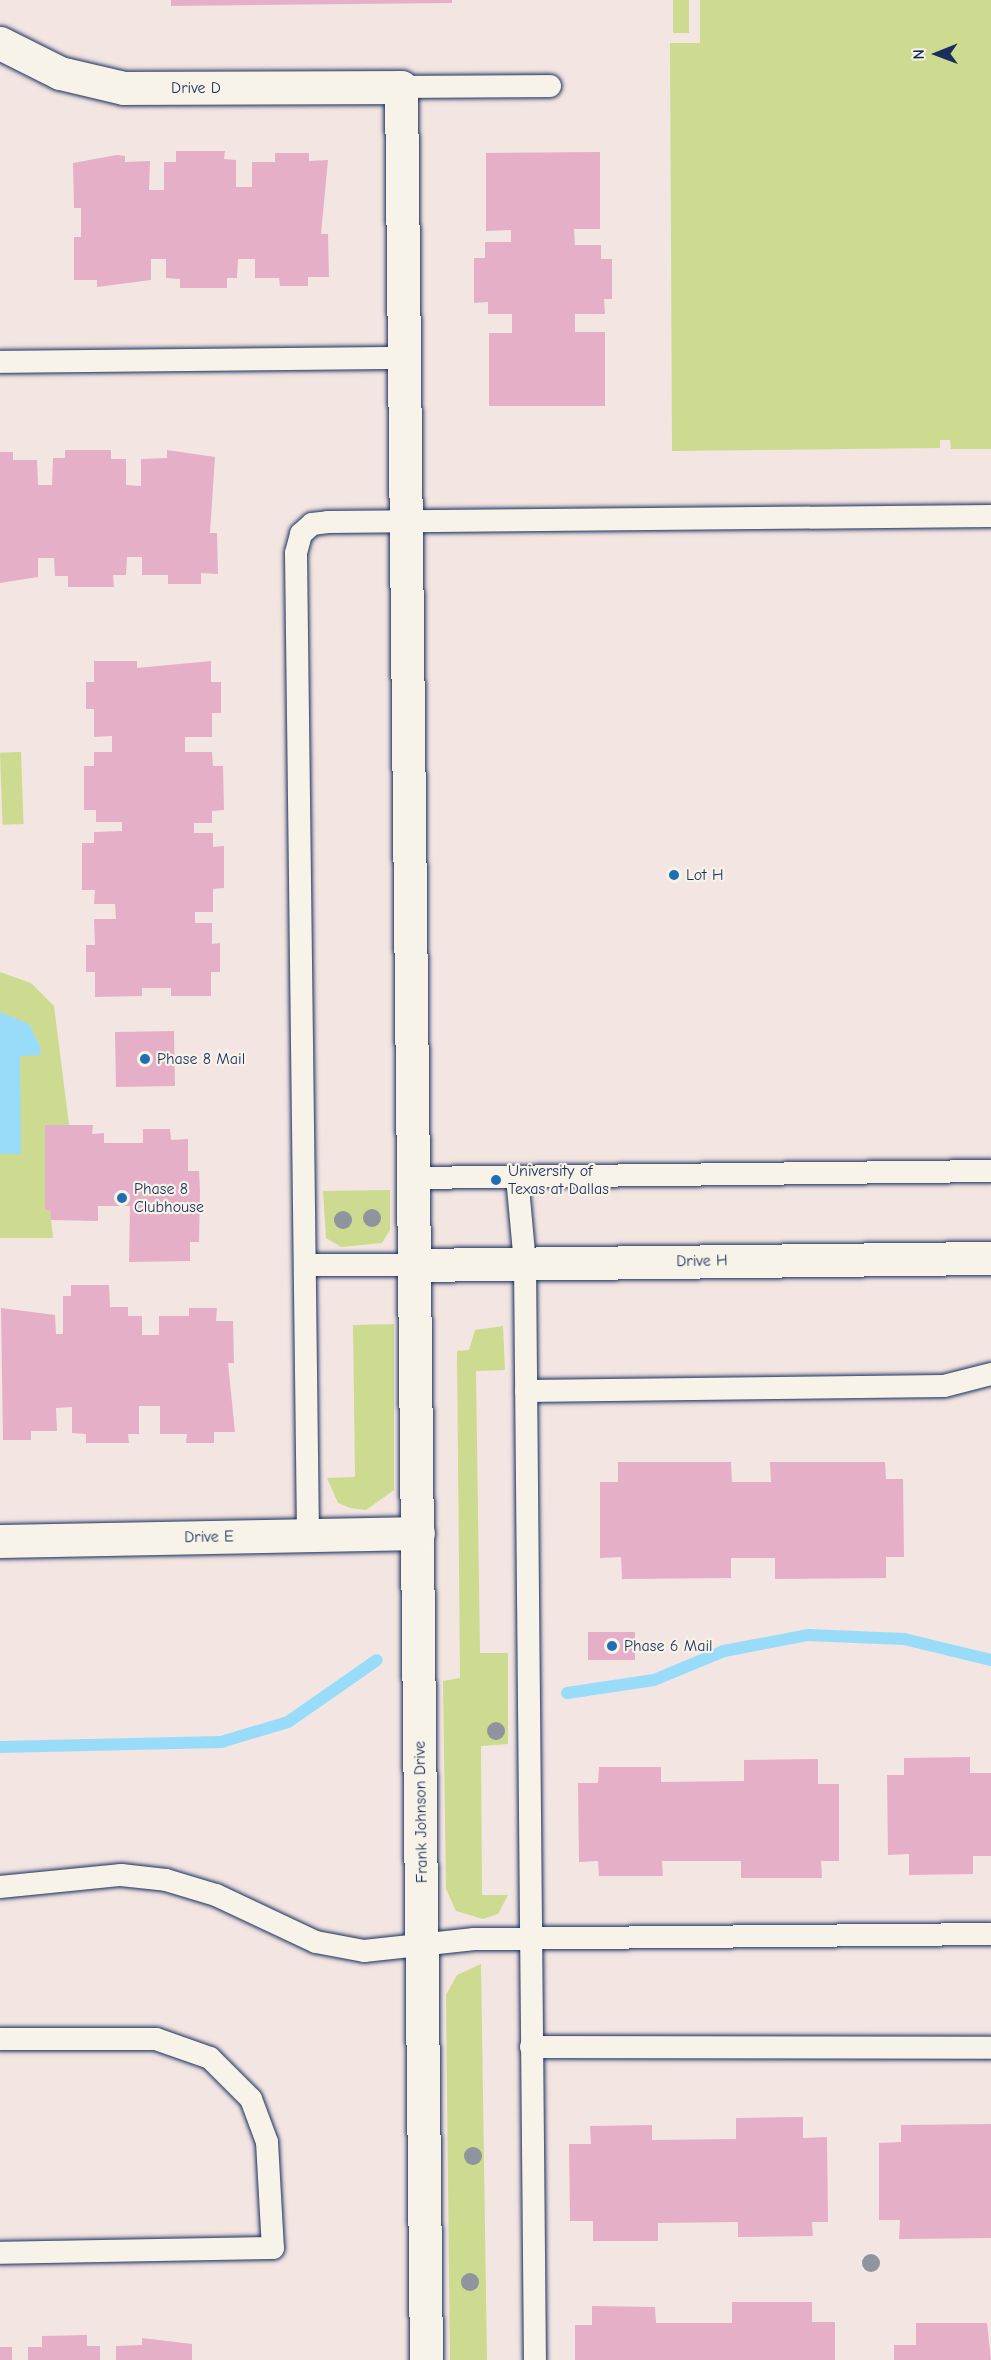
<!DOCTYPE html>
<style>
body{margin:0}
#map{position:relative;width:991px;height:2360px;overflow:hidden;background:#f3e5e2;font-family:"Comic Neue",sans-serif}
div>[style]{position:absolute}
.green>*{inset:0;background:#ccdb8f;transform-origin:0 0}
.water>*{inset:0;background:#98dcfa}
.stream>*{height:12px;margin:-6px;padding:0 6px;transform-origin:6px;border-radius:6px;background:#98dcfa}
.building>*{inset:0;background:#e5afc8;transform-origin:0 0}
.roads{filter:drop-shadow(0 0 2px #1b2f5e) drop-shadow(0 0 2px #1b2f5e)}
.lane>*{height:22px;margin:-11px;padding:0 11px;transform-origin:11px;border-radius:11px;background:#f7f3e8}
.street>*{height:33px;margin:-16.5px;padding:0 16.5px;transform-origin:16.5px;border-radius:16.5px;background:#f7f3e8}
.trees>*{width:18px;height:18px;margin:-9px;border-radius:50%;background:#8f949f}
.dots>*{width:16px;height:16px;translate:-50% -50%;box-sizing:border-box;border:3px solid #f7f3e8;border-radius:50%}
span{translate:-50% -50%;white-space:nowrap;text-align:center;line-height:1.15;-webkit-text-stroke:4.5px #f7f3e8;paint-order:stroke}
.street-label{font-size:16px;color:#1b2f5e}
.poi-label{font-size:16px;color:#1b2f5e}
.left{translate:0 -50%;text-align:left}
.north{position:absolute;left:907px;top:24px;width:60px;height:60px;-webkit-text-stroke:4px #f7f3e8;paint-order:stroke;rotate:269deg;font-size:16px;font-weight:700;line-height:24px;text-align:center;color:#1b2f5e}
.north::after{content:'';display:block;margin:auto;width:21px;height:27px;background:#1b2f5e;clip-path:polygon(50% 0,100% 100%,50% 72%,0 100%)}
</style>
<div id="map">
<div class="green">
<i style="left:673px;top:0;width:16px;height:33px"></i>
<i style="clip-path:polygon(700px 0,991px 0,991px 449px,951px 449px,950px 440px,940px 440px,940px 448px,672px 451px,670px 43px,700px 43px)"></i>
<i style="left:21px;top:752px;width:72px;height:21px;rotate:88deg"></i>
<i style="clip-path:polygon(0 972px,31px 983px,54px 1006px,69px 1125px,45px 1125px,45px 1209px,50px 1210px,53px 1238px,0 1238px)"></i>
<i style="clip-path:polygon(390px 1190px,390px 1230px,382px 1243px,341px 1247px,326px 1238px,323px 1191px)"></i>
<i style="clip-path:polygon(394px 1324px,394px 1490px,366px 1510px,350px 1508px,338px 1503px,327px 1478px,355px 1477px,353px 1325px)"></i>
<i style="clip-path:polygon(503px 1326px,505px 1370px,476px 1371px,480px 1653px,508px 1653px,508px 1744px,481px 1746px,482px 1895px,508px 1895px,498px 1914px,483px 1919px,456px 1911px,446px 1889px,443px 1681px,460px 1678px,457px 1351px,469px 1350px,475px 1330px)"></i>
<i style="clip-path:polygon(481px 1964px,487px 2360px,450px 2360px,446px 1995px,457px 1975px)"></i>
</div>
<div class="water">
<i style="clip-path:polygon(0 1012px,29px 1024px,40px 1046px,41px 1055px,20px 1056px,21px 1154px,0 1154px)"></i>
</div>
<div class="stream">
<i style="left:567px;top:1693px;width:88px;rotate:-8.5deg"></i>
<i style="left:654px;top:1680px;width:76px;rotate:-22.5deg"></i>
<i style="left:724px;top:1651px;width:86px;rotate:-10.8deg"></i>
<i style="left:808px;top:1635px;width:96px;rotate:2.4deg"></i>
<i style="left:904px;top:1639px;width:89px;rotate:13.6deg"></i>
<i style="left:0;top:1747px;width:221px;rotate:-1.3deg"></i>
<i style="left:221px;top:1742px;width:70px;rotate:-16.6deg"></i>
<i style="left:288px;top:1722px;width:108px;rotate:-34.9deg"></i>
</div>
<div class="building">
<i style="clip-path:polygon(171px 0,452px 0,452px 3px,171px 6px)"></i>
<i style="clip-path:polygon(176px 151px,225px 151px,224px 159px,236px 160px,236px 187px,252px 187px,252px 162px,275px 162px,275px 153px,309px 153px,309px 161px,328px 160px,321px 234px,328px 234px,329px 277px,308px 277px,308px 286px,280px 286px,279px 278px,255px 278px,255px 259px,238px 259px,237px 278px,227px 278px,227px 288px,180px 288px,180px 279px,166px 278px,166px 259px,151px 259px,151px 280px,97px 287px,97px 280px,74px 280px,74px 237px,81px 237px,81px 208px,74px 208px,73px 163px,117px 155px,125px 156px,125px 162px,150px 161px,149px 190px,164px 190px,164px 162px,176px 162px)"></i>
<i style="clip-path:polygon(600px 152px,600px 229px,574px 229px,575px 245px,601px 245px,601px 259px,612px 259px,612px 299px,604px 299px,605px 314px,575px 314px,575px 332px,605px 332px,605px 406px,489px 406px,489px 333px,512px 333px,512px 314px,488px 314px,488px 302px,474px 303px,474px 258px,485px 258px,485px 242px,511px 242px,511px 230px,486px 231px,486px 153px)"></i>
<i style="clip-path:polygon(65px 450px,111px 450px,111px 459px,126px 459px,126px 485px,141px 486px,141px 459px,167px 458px,167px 450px,215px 457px,210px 533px,217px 533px,218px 574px,201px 573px,201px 584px,168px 584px,168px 575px,142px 575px,142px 557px,127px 557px,126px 575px,113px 575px,114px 587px,68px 587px,68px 576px,55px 576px,54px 558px,38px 558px,38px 577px,0 583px,0 452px,13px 452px,13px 460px,37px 460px,38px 485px,52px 485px,53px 458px,65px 458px)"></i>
<i style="clip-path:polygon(94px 661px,137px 661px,137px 668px,211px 661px,211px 682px,221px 682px,221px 713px,212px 713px,212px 737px,185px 737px,185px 752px,212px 752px,213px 766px,223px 766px,224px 810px,212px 811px,212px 823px,194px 823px,194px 833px,213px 833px,213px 847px,224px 846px,224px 888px,213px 889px,213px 912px,195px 912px,195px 923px,212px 923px,212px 944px,220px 943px,220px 972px,211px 972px,211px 996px,171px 996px,171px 988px,142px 988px,142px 996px,95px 997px,95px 972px,86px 972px,86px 945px,95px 945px,94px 919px,116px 919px,115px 904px,94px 904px,95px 890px,82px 890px,82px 843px,94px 843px,94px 832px,122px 831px,122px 822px,96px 822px,96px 810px,84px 810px,84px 766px,94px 766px,94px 752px,112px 752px,112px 736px,94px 737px,94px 709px,86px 709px,86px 682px,94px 682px)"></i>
<i style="left:174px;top:1031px;width:55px;height:59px;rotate:89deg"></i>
<i style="clip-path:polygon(45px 1125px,93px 1125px,92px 1134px,104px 1133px,104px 1143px,143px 1143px,143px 1129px,170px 1129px,171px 1140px,188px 1139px,188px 1171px,199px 1171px,200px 1191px,199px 1242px,190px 1242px,190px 1261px,129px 1262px,130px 1206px,98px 1206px,98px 1221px,51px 1220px,50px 1210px,45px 1210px)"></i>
<i style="clip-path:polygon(71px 1285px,109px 1285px,110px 1307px,128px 1307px,128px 1316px,142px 1316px,142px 1335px,159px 1335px,159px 1316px,189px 1316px,189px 1308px,217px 1308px,216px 1321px,233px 1321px,234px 1363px,228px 1363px,235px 1432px,214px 1432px,214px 1443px,186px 1443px,187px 1434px,160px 1434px,160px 1406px,139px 1406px,139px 1434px,128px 1434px,129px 1443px,86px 1443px,86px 1434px,72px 1433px,72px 1407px,56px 1408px,57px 1431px,31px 1431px,31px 1440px,3px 1440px,1px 1308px,55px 1315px,56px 1334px,63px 1334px,63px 1296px,71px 1296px)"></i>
<i style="clip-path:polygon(618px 1462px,731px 1462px,732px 1482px,771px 1482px,770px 1462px,885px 1462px,886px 1479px,903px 1479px,904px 1557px,886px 1557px,886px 1578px,775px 1579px,775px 1558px,731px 1558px,731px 1578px,622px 1579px,621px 1557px,600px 1558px,600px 1482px,618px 1482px)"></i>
<i style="left:635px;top:1632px;width:28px;height:47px;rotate:90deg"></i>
<i style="clip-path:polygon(970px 1757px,970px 1773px,991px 1773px,991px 1856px,973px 1856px,973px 1874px,909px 1875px,909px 1854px,888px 1855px,887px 1775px,904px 1775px,904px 1758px)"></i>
<i style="clip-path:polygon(818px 1759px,818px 1784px,839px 1784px,839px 1861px,821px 1861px,822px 1878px,741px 1878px,741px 1861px,662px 1861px,663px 1876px,599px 1876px,598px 1861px,579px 1862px,578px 1783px,598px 1783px,599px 1767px,661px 1767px,661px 1782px,744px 1781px,744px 1760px)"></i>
<i style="clip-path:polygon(803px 2117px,803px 2138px,827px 2137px,828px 2222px,812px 2222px,813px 2236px,738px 2237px,738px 2222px,658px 2223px,658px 2241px,593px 2241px,593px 2221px,570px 2221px,569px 2144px,591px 2144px,590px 2126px,652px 2125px,652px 2140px,736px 2139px,736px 2118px)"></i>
<i style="clip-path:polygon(991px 2124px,991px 2238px,899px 2239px,900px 2220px,879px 2220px,879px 2143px,901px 2142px,901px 2125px)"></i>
<i style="clip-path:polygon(732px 2302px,812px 2302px,812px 2322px,835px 2322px,835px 2360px,575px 2360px,575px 2325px,592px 2325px,592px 2306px,655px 2307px,656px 2323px,732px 2323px)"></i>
<i style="clip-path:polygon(916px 2323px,987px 2323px,991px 2360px,894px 2360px,894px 2345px,916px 2345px)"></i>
<i style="clip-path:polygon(87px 2335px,87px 2346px,100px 2346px,100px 2360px,28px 2360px,28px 2347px,42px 2347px,42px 2336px)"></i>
<i style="clip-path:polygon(142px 2338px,192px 2344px,192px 2360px,116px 2360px,116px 2346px,142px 2345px)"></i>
<i style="left:12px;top:2347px;width:13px;height:12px;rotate:90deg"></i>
</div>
<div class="roads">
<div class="lane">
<i style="left:401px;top:87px;width:149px;rotate:-0.4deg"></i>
<i style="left:0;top:362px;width:402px;rotate:-0.6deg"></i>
<i style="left:517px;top:1177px;width:86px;rotate:84.7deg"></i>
<i style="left:525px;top:1263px;width:1097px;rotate:89.48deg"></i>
<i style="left:411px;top:1178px;width:580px;rotate:-0.69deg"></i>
<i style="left:307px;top:1265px;width:107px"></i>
<i style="left:526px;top:1391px;width:418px;rotate:-0.7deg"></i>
<i style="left:944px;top:1386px;width:49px;rotate:-14.3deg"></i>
<i style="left:308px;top:1535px;width:982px;rotate:-90.7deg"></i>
<i style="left:296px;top:553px;width:20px;rotate:-75deg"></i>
<i style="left:301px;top:534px;width:15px;rotate:-42deg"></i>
<i style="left:312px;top:524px;width:16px;rotate:-7deg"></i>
<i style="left:328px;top:522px;width:663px;rotate:-0.52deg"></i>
<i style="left:0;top:1887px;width:122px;rotate:-5.7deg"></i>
<i style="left:121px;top:1875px;width:45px;rotate:6.3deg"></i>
<i style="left:166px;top:1880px;width:52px;rotate:16.7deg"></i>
<i style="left:216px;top:1895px;width:110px;rotate:25.2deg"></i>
<i style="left:316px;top:1942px;width:49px;rotate:10.6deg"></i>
<i style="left:364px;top:1951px;width:111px;rotate:-6.2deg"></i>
<i style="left:474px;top:1939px;width:517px;rotate:-0.55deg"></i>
<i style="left:0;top:2039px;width:156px"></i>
<i style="left:156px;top:2039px;width:57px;rotate:19.4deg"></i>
<i style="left:210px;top:2058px;width:58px;rotate:45deg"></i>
<i style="left:251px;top:2099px;width:46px;rotate:69.6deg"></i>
<i style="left:267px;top:2142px;width:106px;rotate:86.8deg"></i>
<i style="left:273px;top:2248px;width:273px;rotate:179deg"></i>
<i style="left:531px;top:2047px;width:460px;rotate:0.1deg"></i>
</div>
<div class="street">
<i style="left:0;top:43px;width:67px;rotate:26.6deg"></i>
<i style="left:60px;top:73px;width:66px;rotate:13.2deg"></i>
<i style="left:124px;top:88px;width:277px;rotate:-0.2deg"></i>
<i style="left:401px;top:87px;width:2273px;rotate:89.37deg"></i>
<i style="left:414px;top:1265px;width:577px;rotate:-0.7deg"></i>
<i style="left:0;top:1541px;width:418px;rotate:-1.1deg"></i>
</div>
</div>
<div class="trees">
<i style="left:372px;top:1218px"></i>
<i style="left:343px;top:1220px"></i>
<i style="left:496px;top:1731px"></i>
<i style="left:473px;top:2156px"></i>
<i style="left:871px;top:2263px"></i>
<i style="left:470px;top:2282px"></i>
</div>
<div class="dots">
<i style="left:674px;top:875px;background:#1f6fb2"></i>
<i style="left:145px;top:1059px;background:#1f6fb2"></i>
<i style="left:496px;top:1180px;background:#1f6fb2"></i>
<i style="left:122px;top:1198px;background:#1f6fb2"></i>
<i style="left:612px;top:1646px;background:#1f6fb2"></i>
</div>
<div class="street-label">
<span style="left:196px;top:88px">Drive D</span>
<span style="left:702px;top:1261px;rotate:-1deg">Drive H</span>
<span style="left:209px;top:1537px;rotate:-1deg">Drive E</span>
<span style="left:421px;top:1812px;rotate:-91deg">Frank Johnson Drive</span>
</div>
<div class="poi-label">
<span class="left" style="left:686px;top:875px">Lot H</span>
<span class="left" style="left:157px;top:1059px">Phase 8 Mail</span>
<span class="left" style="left:508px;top:1180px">University of<br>Texas at Dallas</span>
<span class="left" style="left:134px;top:1198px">Phase 8<br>Clubhouse</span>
<span class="left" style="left:624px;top:1646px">Phase 6 Mail</span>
</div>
<div class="north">N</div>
</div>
